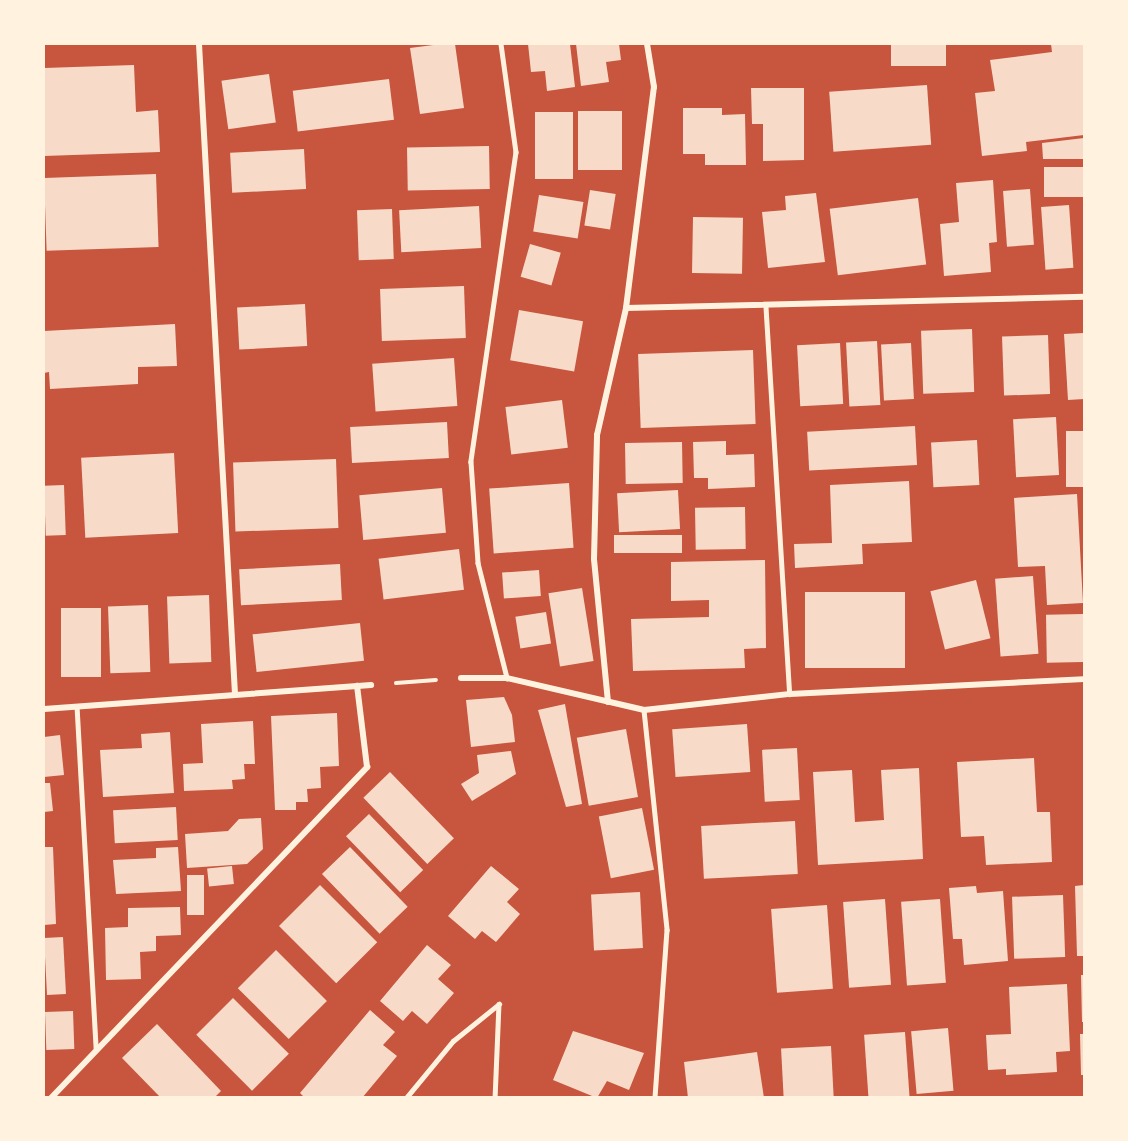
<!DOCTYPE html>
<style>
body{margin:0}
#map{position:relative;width:1128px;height:1141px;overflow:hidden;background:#c8553d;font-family:"Roboto Condensed",sans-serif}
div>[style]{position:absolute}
.building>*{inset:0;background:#f7dbc8;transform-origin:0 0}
.path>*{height:4px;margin:-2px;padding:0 2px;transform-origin:2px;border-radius:2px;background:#fff3e0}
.service>*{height:4.5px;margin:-2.25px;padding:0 2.25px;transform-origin:2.25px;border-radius:2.25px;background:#fff3e0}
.minor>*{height:6px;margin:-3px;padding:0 3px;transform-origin:3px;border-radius:3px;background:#fff3e0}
span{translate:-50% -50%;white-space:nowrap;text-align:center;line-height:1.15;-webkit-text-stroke:5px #fff3e0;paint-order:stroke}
.frame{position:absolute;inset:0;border:45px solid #fff3e0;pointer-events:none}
</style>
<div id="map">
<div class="building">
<i style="clip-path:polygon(441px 44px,455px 44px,464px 108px,420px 114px,410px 48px)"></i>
<i style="clip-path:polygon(528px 44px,570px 44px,575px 87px,547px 91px,545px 71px,531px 72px)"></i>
<i style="clip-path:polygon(576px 44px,619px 44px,621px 60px,606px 62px,609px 82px,581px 86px)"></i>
<i style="left:891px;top:44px;width:55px;height:22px"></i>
<i style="clip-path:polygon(1051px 44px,1084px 44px,1084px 135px,1026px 142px,1027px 151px,982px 156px,975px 93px,995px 91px,990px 60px,1052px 52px)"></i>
<i style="clip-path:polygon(134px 65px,136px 112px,158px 110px,160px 152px,44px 156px,44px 68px)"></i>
<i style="left:269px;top:74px;width:49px;height:48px;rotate:82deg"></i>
<i style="left:389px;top:79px;width:41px;height:97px;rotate:83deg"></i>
<i style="left:927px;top:85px;width:60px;height:98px;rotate:86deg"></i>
<i style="clip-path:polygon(751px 88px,804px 88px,804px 160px,763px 161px,763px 124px,752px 124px)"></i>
<i style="clip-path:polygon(683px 108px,722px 108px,722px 115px,745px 114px,746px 165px,705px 165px,705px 154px,683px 154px)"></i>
<i style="left:578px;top:111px;width:44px;height:59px"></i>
<i style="left:535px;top:112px;width:38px;height:67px"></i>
<i style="clip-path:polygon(1084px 138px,1084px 159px,1043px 159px,1042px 143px)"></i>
<i style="left:489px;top:146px;width:43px;height:82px;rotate:89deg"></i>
<i style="left:304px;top:149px;width:40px;height:74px;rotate:87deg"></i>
<i style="left:1084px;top:167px;width:30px;height:40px;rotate:90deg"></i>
<i style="left:156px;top:174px;width:73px;height:112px;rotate:88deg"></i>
<i style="clip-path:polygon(993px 180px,997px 242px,989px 243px,991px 272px,944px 276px,940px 224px,959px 222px,956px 183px)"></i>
<i style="left:1030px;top:189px;width:56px;height:27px;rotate:86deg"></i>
<i style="left:590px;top:190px;width:26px;height:36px;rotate:9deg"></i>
<i style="clip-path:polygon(816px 193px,825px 262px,768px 268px,762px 212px,786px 210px,785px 196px)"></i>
<i style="left:539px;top:195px;width:45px;height:37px;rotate:9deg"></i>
<i style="left:918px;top:198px;width:67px;height:89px;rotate:83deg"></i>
<i style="left:1069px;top:205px;width:63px;height:28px;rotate:86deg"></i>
<i style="left:479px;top:206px;width:42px;height:80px;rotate:87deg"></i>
<i style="left:392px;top:209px;width:50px;height:35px;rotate:88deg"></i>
<i style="left:693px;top:217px;width:50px;height:56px;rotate:1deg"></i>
<i style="left:530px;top:244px;width:32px;height:34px;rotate:16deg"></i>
<i style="left:464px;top:286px;width:52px;height:84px;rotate:88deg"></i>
<i style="left:305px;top:304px;width:42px;height:68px;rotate:87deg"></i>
<i style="left:519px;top:310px;width:65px;height:51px;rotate:10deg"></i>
<i style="clip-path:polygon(175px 324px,177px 366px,138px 367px,138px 384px,50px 389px,49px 372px,44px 373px,44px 331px)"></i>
<i style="left:972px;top:329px;width:63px;height:51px;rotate:88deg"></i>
<i style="clip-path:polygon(1084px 333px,1084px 399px,1068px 400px,1064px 334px)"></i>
<i style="left:1048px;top:335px;width:59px;height:46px;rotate:88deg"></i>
<i style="left:877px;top:341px;width:64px;height:31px;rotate:87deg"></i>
<i style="left:840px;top:343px;width:61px;height:43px;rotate:87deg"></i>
<i style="left:911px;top:343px;width:56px;height:30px;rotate:87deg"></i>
<i style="left:753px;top:350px;width:74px;height:115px;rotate:88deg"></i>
<i style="left:454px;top:358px;width:48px;height:82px;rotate:86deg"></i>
<i style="left:562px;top:400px;width:48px;height:57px;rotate:83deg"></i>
<i style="left:1056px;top:417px;width:58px;height:43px;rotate:87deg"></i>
<i style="left:447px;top:422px;width:36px;height:97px;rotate:87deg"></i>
<i style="left:915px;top:426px;width:39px;height:108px;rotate:87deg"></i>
<i style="left:1066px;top:431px;width:18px;height:56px"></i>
<i style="left:977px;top:440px;width:45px;height:46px;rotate:87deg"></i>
<i style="clip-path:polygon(726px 441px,726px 455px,754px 454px,755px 487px,708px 489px,708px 478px,694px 478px,693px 442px)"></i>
<i style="left:682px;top:442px;width:41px;height:57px;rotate:89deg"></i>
<i style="left:174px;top:453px;width:80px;height:93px;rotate:87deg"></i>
<i style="left:336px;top:459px;width:69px;height:103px;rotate:88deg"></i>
<i style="clip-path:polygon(909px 481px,912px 542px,862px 544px,863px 564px,795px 568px,794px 544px,832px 543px,830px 485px)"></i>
<i style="left:569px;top:483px;width:65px;height:80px;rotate:86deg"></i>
<i style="left:64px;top:485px;width:50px;height:20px;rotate:88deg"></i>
<i style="left:442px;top:488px;width:45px;height:83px;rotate:85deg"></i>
<i style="left:678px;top:490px;width:39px;height:61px;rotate:87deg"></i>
<i style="clip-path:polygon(1077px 494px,1083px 603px,1047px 605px,1045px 566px,1018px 567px,1014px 498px)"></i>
<i style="left:745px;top:507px;width:42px;height:50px;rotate:89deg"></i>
<i style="left:682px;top:535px;width:18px;height:68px;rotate:90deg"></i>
<i style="left:459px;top:549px;width:41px;height:81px;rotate:83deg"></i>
<i style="clip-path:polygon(765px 560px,766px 648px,744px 649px,745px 668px,633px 671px,631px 619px,709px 617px,709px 600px,671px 601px,671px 562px)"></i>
<i style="left:340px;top:564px;width:36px;height:101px;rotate:87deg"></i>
<i style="left:539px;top:570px;width:26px;height:37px;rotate:86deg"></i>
<i style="left:1033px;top:576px;width:78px;height:38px;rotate:86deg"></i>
<i style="left:976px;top:580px;width:60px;height:47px;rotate:76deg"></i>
<i style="left:582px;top:588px;width:74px;height:34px;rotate:81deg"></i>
<i style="left:805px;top:592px;width:100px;height:76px"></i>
<i style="left:209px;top:595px;width:67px;height:42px;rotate:88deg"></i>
<i style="left:148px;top:605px;width:67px;height:40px;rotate:88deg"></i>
<i style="left:61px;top:608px;width:40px;height:69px"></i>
<i style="left:546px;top:612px;width:32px;height:31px;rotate:81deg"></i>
<i style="left:1083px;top:614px;width:48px;height:37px;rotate:89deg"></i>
<i style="left:360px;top:623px;width:38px;height:108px;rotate:84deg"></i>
<i style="clip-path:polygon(504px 697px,512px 715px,515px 742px,471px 747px,466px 700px)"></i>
<i style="clip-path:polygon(565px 704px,582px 804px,566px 807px,538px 710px)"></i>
<i style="clip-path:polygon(337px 713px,339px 766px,320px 767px,321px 788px,307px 789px,308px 802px,296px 802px,296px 810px,275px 810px,271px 716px)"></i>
<i style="clip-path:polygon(253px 721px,255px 764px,244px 764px,245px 779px,232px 780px,233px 789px,184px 791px,183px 764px,203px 763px,201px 724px)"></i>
<i style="left:747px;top:724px;width:48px;height:75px;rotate:86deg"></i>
<i style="left:626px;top:729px;width:69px;height:50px;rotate:80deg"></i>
<i style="clip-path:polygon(170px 732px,174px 793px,103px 797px,100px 750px,142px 748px,141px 734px)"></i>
<i style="clip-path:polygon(60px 735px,64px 775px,44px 777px,44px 737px)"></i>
<i style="left:797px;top:748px;width:52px;height:35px;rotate:87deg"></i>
<i style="clip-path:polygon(511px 751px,516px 774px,472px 801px,461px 784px,479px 773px,477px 755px)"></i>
<i style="clip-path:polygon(1034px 758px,1037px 812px,1050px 812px,1052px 862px,986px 865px,984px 836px,961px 837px,957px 762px)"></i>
<i style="clip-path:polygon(919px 768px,923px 859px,818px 865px,813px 772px,852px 770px,855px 822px,884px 820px,881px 770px)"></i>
<i style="left:390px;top:772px;width:92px;height:37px;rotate:46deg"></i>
<i style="clip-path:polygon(44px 783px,50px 783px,53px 811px,44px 812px)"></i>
<i style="left:176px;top:807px;width:33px;height:63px;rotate:87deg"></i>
<i style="left:642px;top:808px;width:63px;height:44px;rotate:79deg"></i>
<i style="left:369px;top:814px;width:78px;height:32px;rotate:46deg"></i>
<i style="clip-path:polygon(261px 818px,263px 849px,247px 864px,187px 868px,185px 834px,228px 831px,239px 819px)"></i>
<i style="left:795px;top:821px;width:53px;height:94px;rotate:87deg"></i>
<i style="clip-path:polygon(44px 847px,53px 847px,56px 924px,44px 925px)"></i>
<i style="clip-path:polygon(178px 847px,181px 891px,116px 894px,113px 860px,156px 858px,156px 848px)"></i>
<i style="left:350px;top:847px;width:83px;height:39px;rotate:46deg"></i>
<i style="left:232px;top:866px;width:18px;height:25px;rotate:84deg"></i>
<i style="clip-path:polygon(491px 866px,519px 889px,507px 902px,520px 914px,496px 942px,482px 931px,475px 939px,448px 916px)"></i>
<i style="left:187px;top:875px;width:17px;height:40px"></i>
<i style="left:320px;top:885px;width:81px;height:58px;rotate:45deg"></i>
<i style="clip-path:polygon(1084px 885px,1084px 956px,1077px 956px,1075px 886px)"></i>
<i style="clip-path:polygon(976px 886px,977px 893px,1003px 891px,1008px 961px,964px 965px,962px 939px,953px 939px,949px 888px)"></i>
<i style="left:640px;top:892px;width:56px;height:49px;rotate:87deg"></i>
<i style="left:1063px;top:895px;width:62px;height:51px;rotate:88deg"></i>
<i style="left:885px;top:899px;width:86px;height:42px;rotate:86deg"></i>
<i style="left:940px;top:899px;width:84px;height:39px;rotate:86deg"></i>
<i style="left:827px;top:905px;width:84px;height:56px;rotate:86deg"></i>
<i style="clip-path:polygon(180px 907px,181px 935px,156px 936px,156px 951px,140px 952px,141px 979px,106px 980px,105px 928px,128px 927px,128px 908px)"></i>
<i style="left:63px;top:937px;width:57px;height:19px;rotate:87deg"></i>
<i style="clip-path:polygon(427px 945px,451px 965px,438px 979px,454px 993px,427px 1024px,412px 1011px,403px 1021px,380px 1001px)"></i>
<i style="left:276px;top:950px;width:72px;height:54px;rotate:45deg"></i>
<i style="clip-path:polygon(1081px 975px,1084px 975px,1084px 1022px,1082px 1022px)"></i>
<i style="clip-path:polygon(1067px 984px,1070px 1051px,1056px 1052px,1057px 1072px,1006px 1075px,1006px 1069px,988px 1070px,986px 1035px,1011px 1034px,1009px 987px)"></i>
<i style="left:233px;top:998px;width:79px;height:52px;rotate:45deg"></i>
<i style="clip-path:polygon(370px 1010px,395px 1032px,383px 1045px,397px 1056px,362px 1098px,305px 1098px,300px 1093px)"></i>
<i style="left:73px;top:1011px;width:38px;height:28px;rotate:88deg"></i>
<i style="clip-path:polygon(157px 1024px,221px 1091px,214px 1098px,161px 1098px,122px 1058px)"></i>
<i style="left:948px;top:1028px;width:63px;height:37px;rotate:85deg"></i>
<i style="clip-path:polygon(573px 1031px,644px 1053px,629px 1090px,607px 1081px,597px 1098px,553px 1080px)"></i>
<i style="left:905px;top:1032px;width:66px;height:41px;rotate:86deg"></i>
<i style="clip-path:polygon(1080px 1034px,1084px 1034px,1084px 1075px,1081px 1075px)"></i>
<i style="left:831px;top:1046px;width:52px;height:50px;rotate:87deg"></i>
<i style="clip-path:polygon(757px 1052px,764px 1098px,688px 1098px,684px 1062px)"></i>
</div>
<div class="path">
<i style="left:396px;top:683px;width:40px;rotate:-4.3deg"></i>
</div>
<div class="service">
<i style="left:501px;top:44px;width:109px;rotate:82.1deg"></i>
<i style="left:516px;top:152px;width:313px;rotate:98.3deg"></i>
<i style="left:471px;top:462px;width:101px;rotate:86deg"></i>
<i style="left:478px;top:563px;width:119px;rotate:75.8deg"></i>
<i style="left:766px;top:307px;width:388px;rotate:86.5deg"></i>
<i style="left:77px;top:706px;width:343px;rotate:86.8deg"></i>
<i style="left:644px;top:710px;width:221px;rotate:84deg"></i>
<i style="left:667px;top:930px;width:168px;rotate:94.1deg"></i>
<i style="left:406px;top:1098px;width:74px;rotate:-50.5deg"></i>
<i style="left:453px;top:1041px;width:59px;rotate:-38.8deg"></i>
<i style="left:499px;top:1004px;width:94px;rotate:92.4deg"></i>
</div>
<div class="minor">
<i style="left:199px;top:44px;width:651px;rotate:86.83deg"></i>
<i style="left:626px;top:308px;width:458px;rotate:-1.4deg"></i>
<i style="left:461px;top:678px;width:46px"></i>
<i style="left:507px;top:678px;width:141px;rotate:13.1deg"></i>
<i style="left:644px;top:710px;width:147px;rotate:-6.3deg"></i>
<i style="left:790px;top:694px;width:294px;rotate:-2.9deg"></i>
<i style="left:608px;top:702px;width:144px;rotate:-95.6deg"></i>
<i style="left:594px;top:559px;width:124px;rotate:-88.6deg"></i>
<i style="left:597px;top:435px;width:130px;rotate:-77.1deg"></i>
<i style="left:626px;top:308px;width:223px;rotate:-82.8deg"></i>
<i style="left:654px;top:87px;width:44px;rotate:-99.2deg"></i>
<i style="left:44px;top:709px;width:328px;rotate:-4.2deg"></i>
<i style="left:51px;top:1098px;width:458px;rotate:-46.3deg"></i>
<i style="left:367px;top:767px;width:82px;rotate:-97deg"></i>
</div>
<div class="frame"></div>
</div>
